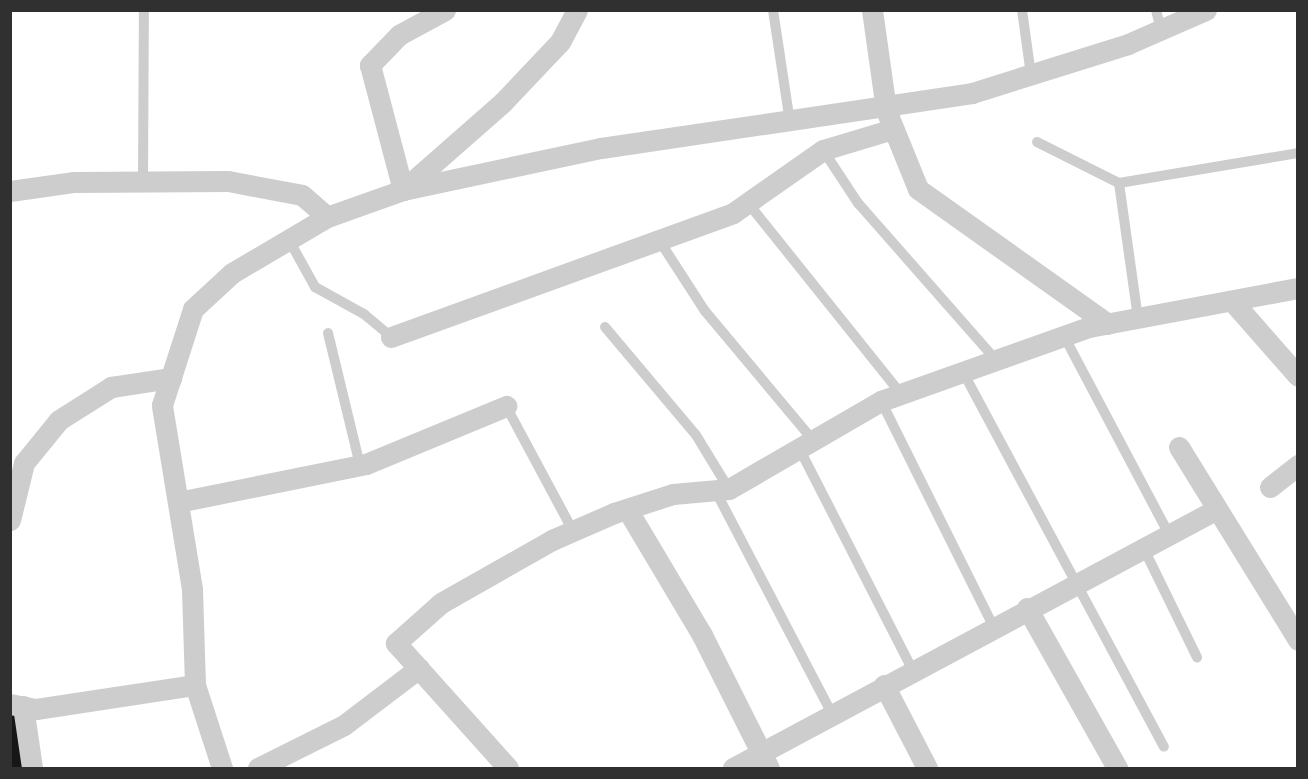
<!DOCTYPE html>
<style>
body{margin:0}
#map{position:relative;width:1308px;height:779px;overflow:hidden;background:#fff;font-family:"PT Sans",sans-serif}
div>[style]{position:absolute}
.building>*{inset:0;background:#171717}
.service>*{height:10px;margin:-5px;padding:0 5px;transform-origin:5px;border-radius:5px;background:#cdcdcd}
.minor>*{height:21px;margin:-10.5px;padding:0 10.5px;transform-origin:10.5px;border-radius:10.5px;background:#cdcdcd}
span{translate:-50% -50%;white-space:nowrap;text-align:center;line-height:1.15;-webkit-text-stroke:6px #fff;paint-order:stroke}
.frame{position:absolute;inset:0;border:12px solid #303030;pointer-events:none}
</style>
<div id="map">
<div class="building">
<i style="clip-path:polygon(10px 711px,16px 712px,24px 768px,10px 768px)"></i>
</div>
<div class="service">
<i style="left:773px;top:10px;width:114px;rotate:81.4deg"></i>
<i style="left:1022px;top:10px;width:66px;rotate:82.1deg"></i>
<i style="left:1156px;top:10px;width:21px;rotate:76deg"></i>
<i style="left:1037px;top:142px;width:92px;rotate:26.6deg"></i>
<i style="left:1119px;top:183px;width:136px;rotate:82deg"></i>
<i style="left:823px;top:150px;width:64px;rotate:56.6deg"></i>
<i style="left:858px;top:203px;width:209px;rotate:48.7deg"></i>
<i style="left:143px;top:181px;width:171px;rotate:-89.7deg"></i>
<i style="left:1119px;top:183px;width:181px;rotate:-9.5deg"></i>
<i style="left:748px;top:203px;width:245px;rotate:51.3deg"></i>
<i style="left:289px;top:240px;width:54px;rotate:61deg"></i>
<i style="left:315px;top:287px;width:56px;rotate:28.9deg"></i>
<i style="left:364px;top:314px;width:35px;rotate:40deg"></i>
<i style="left:659px;top:240px;width:85px;rotate:57.1deg"></i>
<i style="left:705px;top:311px;width:168px;rotate:50.1deg"></i>
<i style="left:605px;top:327px;width:141px;rotate:49.9deg"></i>
<i style="left:696px;top:435px;width:63px;rotate:58.6deg"></i>
<i style="left:328px;top:333px;width:136px;rotate:76.4deg"></i>
<i style="left:1064px;top:336px;width:224px;rotate:62.1deg"></i>
<i style="left:963px;top:372px;width:425px;rotate:61.8deg"></i>
<i style="left:881px;top:401px;width:251px;rotate:63.5deg"></i>
<i style="left:506px;top:406px;width:142px;rotate:61.8deg"></i>
<i style="left:799px;top:448px;width:248px;rotate:62.9deg"></i>
<i style="left:715px;top:490px;width:253px;rotate:62.4deg"></i>
<i style="left:1143px;top:547px;width:123px;rotate:63.9deg"></i>
</div>
<div class="minor">
<i style="left:445px;top:10px;width:52px;rotate:151.5deg"></i>
<i style="left:399px;top:35px;width:42px;rotate:134deg"></i>
<i style="left:370px;top:65px;width:129px;rotate:75.2deg"></i>
<i style="left:403px;top:190px;width:133px;rotate:-41.3deg"></i>
<i style="left:503px;top:102px;width:83px;rotate:-46.5deg"></i>
<i style="left:560px;top:42px;width:36px;rotate:-62deg"></i>
<i style="left:872px;top:10px;width:101px;rotate:82deg"></i>
<i style="left:886px;top:110px;width:85px;rotate:67.9deg"></i>
<i style="left:918px;top:189px;width:233px;rotate:35.4deg"></i>
<i style="left:10px;top:191px;width:65px;rotate:-8deg"></i>
<i style="left:74px;top:182px;width:154px;rotate:-0.4deg"></i>
<i style="left:228px;top:181px;width:75px;rotate:10.7deg"></i>
<i style="left:302px;top:195px;width:33px;rotate:41deg"></i>
<i style="left:1233px;top:302px;width:98px;rotate:48.7deg"></i>
<i style="left:391px;top:337px;width:364px;rotate:-19.9deg"></i>
<i style="left:733px;top:213px;width:110px;rotate:-35deg"></i>
<i style="left:823px;top:150px;width:73px;rotate:-16.7deg"></i>
<i style="left:1179px;top:447px;width:227px;rotate:58.3deg"></i>
<i style="left:1270px;top:487px;width:36px;rotate:-38deg"></i>
<i style="left:178px;top:502px;width:192px;rotate:-11.4deg"></i>
<i style="left:366px;top:464px;width:152px;rotate:-22.5deg"></i>
<i style="left:627px;top:509px;width:147px;rotate:59.2deg"></i>
<i style="left:702px;top:635px;width:149px;rotate:63.3deg"></i>
<i style="left:10px;top:520px;width:59px;rotate:-76.2deg"></i>
<i style="left:24px;top:463px;width:55px;rotate:-50.9deg"></i>
<i style="left:59px;top:420px;width:62px;rotate:-32.4deg"></i>
<i style="left:111px;top:387px;width:61px;rotate:-8.5deg"></i>
<i style="left:1027px;top:608px;width:184px;rotate:60.6deg"></i>
<i style="left:884px;top:685px;width:93px;rotate:62.6deg"></i>
<i style="left:10px;top:704px;width:26px;rotate:11deg"></i>
<i style="left:36px;top:709px;width:161px;rotate:-8.6deg"></i>
<i style="left:23px;top:706px;width:63px;rotate:81.7deg"></i>
<i style="left:222px;top:768px;width:87px;rotate:-108deg"></i>
<i style="left:195px;top:685px;width:96px;rotate:-91.8deg"></i>
<i style="left:192px;top:589px;width:186px;rotate:-99.3deg"></i>
<i style="left:162px;top:405px;width:101px;rotate:-72.1deg"></i>
<i style="left:193px;top:309px;width:53px;rotate:-42.7deg"></i>
<i style="left:232px;top:273px;width:110px;rotate:-30.5deg"></i>
<i style="left:327px;top:217px;width:81px;rotate:-19.6deg"></i>
<i style="left:403px;top:190px;width:202px;rotate:-12deg"></i>
<i style="left:601px;top:148px;width:375px;rotate:-8.4deg"></i>
<i style="left:972px;top:93px;width:164px;rotate:-17.4deg"></i>
<i style="left:1128px;top:44px;width:85px;rotate:-23.6deg"></i>
<i style="left:258px;top:768px;width:96px;rotate:-26.6deg"></i>
<i style="left:344px;top:725px;width:94px;rotate:-37.2deg"></i>
<i style="left:508px;top:768px;width:168px;rotate:-131.9deg"></i>
<i style="left:396px;top:643px;width:60px;rotate:-41.6deg"></i>
<i style="left:441px;top:603px;width:128px;rotate:-29.6deg"></i>
<i style="left:552px;top:540px;width:68px;rotate:-23.5deg"></i>
<i style="left:614px;top:513px;width:62px;rotate:-17.9deg"></i>
<i style="left:673px;top:494px;width:56px;rotate:-5.1deg"></i>
<i style="left:729px;top:489px;width:176px;rotate:-30.1deg"></i>
<i style="left:881px;top:401px;width:221px;rotate:-19.6deg"></i>
<i style="left:1089px;top:327px;width:213px;rotate:-10.6deg"></i>
<i style="left:733px;top:768px;width:549px;rotate:-28.15deg"></i>
</div>
<div class="frame"></div>
</div>
